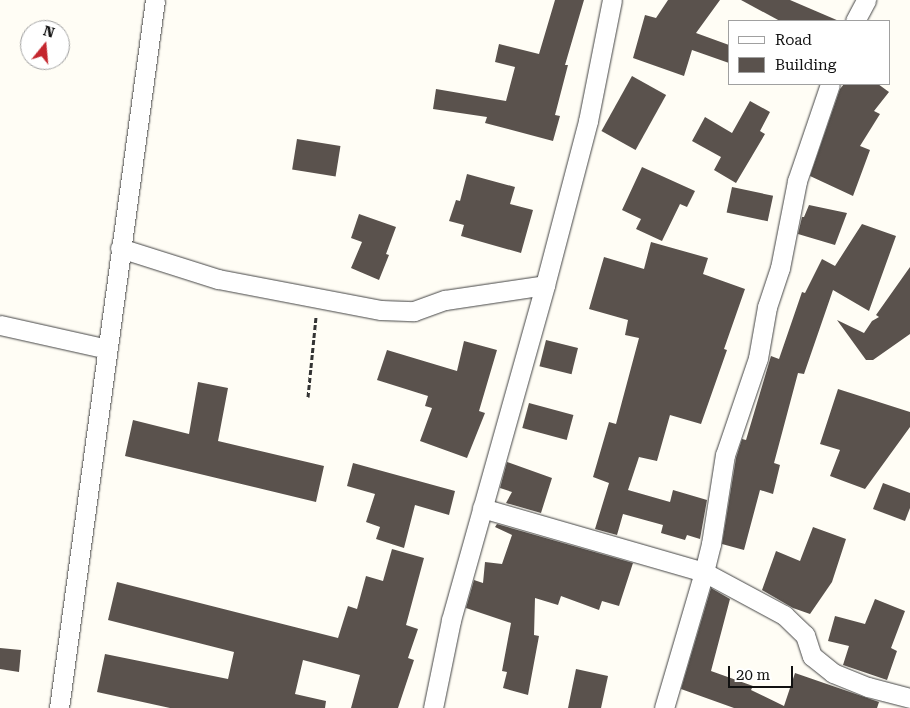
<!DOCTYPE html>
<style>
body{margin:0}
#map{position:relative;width:910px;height:708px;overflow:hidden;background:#fffdf5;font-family:"Roboto Serif",serif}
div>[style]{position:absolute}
.building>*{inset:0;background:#5a524d;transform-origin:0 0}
.path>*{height:3px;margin-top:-1.5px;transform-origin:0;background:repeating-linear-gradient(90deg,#333 0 5px,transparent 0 7.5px)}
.roads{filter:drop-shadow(0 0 1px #444) drop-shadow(0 0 1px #444)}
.minor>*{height:19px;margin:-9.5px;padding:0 9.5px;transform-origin:9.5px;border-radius:9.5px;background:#fff}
span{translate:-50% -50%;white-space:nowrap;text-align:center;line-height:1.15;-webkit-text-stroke:5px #fff;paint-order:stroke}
.legend{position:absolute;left:728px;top:20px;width:162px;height:65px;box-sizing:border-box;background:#fff;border:1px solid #a0a0a0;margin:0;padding:6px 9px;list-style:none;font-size:15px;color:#111}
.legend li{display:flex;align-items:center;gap:10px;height:25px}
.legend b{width:25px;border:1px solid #a0a0a0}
.north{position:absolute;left:20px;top:20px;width:50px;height:50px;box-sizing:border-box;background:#fff;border:1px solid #a0a0a0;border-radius:50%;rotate:17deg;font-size:14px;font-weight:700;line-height:20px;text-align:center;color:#111}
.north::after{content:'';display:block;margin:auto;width:18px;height:22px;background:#c4262e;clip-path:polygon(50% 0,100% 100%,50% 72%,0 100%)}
.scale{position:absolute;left:728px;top:666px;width:65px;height:22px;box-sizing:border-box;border:2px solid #111;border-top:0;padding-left:6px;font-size:15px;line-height:18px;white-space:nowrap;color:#111;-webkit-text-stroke:4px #fff;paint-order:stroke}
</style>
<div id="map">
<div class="building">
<i style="clip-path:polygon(555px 0,584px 0,565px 65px,568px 65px,555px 115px,560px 116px,553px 141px,485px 123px,487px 117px,433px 109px,436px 89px,506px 101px,515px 67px,495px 62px,499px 44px,539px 54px)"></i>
<i style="clip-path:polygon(668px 0,720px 0,696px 33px,729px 45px,729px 63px,692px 50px,684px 76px,633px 58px,645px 15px,656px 18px)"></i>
<i style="clip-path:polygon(741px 0,790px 0,839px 21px,780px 21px)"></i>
<i style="left:632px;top:76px;width:39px;height:63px;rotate:29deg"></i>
<i style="clip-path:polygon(844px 84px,878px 84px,889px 92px,874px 111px,880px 114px,860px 146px,870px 150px,853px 196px,810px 176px,840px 89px)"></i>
<i style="clip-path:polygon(750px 101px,770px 112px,760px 131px,765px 134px,736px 183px,714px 170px,721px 157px,692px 141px,705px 117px,732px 133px)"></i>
<i style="left:297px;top:139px;width:44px;height:31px;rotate:9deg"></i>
<i style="clip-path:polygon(642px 167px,695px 191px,687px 207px,680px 204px,662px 241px,636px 229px,641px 219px,622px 210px)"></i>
<i style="clip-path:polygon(467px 174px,515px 187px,510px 204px,533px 210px,521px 253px,461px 236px,464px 225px,449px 221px,456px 200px,460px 201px)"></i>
<i style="left:732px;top:187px;width:42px;height:26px;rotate:12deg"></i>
<i style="clip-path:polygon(809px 205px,847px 213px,835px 245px,798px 234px,802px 217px,804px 217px)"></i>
<i style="clip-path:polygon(359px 214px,396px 227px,386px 254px,389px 255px,379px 280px,351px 268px,362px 242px,351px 238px)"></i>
<i style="clip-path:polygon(862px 224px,896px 236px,869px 311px,833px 290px,804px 374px,798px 373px,774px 463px,780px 465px,773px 494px,760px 490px,744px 550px,722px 544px,736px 458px,742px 439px,746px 440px,771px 356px,779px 359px,802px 292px,805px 293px,822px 259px,835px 266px)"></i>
<i style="clip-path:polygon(651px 242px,708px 258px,703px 274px,745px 289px,724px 349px,727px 350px,701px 424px,670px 415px,657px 461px,639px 457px,628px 490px,670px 502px,673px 490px,707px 500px,700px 539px,687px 535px,685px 540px,661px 533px,663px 525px,623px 514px,617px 535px,595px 529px,609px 483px,593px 477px,609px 422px,616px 424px,639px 338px,625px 335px,628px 320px,589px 309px,604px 257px,644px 269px)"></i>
<i style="clip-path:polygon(910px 267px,910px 334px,873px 360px,866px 360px,837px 320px,864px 333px,872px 321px,879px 317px,876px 315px)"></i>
<i style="left:546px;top:340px;width:33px;height:27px;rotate:14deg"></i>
<i style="clip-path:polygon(464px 341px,497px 350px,479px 411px,485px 413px,467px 458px,420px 441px,432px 408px,425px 406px,428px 396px,377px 380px,387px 350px,457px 371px)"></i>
<i style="clip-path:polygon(198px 382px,228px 388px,218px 441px,324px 466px,316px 502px,125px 456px,133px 420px,189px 434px)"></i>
<i style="clip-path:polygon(838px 389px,910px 412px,910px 427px,865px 489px,830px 476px,840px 450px,820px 444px)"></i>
<i style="left:529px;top:403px;width:46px;height:26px;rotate:15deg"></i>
<i style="clip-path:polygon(507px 462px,552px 478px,541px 513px,506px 503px,512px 492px,500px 488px)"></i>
<i style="clip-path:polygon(353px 463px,455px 491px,449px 515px,415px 505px,404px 548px,376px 539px,380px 527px,366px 522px,375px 494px,347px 486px)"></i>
<i style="clip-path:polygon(883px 483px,910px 493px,910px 508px,905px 521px,873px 509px)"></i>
<i style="clip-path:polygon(497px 524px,633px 563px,619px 606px,602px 601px,599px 610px,561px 596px,558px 605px,535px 598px,534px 635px,539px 636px,528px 695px,503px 688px,507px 672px,502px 671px,511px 623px,466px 608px,474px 580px,483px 583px,485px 562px,502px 564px,512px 535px,495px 527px)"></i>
<i style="clip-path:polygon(813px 527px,846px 539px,832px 582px,810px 614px,793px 608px,762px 590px,776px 551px,800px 561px)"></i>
<i style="clip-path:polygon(392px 549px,424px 558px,406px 625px,418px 629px,408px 658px,414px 660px,398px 708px,351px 708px,360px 675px,303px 660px,295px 694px,326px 701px,325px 708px,170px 708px,97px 692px,105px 654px,228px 679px,234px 652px,108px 620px,117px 582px,338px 638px,348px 606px,357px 609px,366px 576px,383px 581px)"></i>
<i style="clip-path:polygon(711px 588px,730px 599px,711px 671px,753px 686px,751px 690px,784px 706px,795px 673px,879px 702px,877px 708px,734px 708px,681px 689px)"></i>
<i style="clip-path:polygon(875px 599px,905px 611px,891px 648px,897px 651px,887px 680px,843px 665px,849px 646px,828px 641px,835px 616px,865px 624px)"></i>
<i style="clip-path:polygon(0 648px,21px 650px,19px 672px,0 669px)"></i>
<i style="clip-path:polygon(576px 669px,608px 676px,601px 708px,568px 708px)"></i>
</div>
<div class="path">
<i style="left:308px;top:397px;width:80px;rotate:-84.3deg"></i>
</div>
<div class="roads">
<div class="minor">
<i style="left:855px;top:21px;width:24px;rotate:-62deg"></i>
<i style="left:120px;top:248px;width:103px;rotate:17.6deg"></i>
<i style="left:218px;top:279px;width:166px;rotate:10.8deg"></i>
<i style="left:381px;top:310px;width:33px;rotate:2deg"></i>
<i style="left:414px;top:311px;width:33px;rotate:-20deg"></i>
<i style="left:445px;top:300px;width:101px;rotate:-8.5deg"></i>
<i style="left:0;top:325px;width:110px;rotate:12.6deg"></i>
<i style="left:482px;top:508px;width:231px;rotate:16.1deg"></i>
<i style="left:704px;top:572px;width:91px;rotate:28.3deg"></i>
<i style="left:784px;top:615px;width:29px;rotate:44deg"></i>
<i style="left:805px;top:635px;width:22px;rotate:72deg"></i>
<i style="left:812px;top:656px;width:27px;rotate:39deg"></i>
<i style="left:833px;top:673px;width:38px;rotate:22deg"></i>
<i style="left:868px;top:687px;width:43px;rotate:14.7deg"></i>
<i style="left:59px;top:708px;width:714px;rotate:-82.28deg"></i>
<i style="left:433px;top:708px;width:90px;rotate:-78.4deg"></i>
<i style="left:451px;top:620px;width:348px;rotate:-74.3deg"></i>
<i style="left:545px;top:285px;width:170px;rotate:-75.3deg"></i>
<i style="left:588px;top:121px;width:123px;rotate:-78.8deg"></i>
<i style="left:664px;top:708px;width:142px;rotate:-73.6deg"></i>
<i style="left:704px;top:572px;width:29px;rotate:-76deg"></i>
<i style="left:711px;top:544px;width:90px;rotate:-81.1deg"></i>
<i style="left:725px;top:455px;width:102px;rotate:-71.2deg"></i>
<i style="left:758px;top:358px;width:52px;rotate:-80deg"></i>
<i style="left:767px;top:307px;width:41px;rotate:-71.6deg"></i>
<i style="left:780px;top:268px;width:89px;rotate:-78.9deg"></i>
<i style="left:797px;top:181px;width:102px;rotate:-71.2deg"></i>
</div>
</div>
<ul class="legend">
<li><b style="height:6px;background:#fff"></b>Road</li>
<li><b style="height:14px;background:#5a524d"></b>Building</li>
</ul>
<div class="north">N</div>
<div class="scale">20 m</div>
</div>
